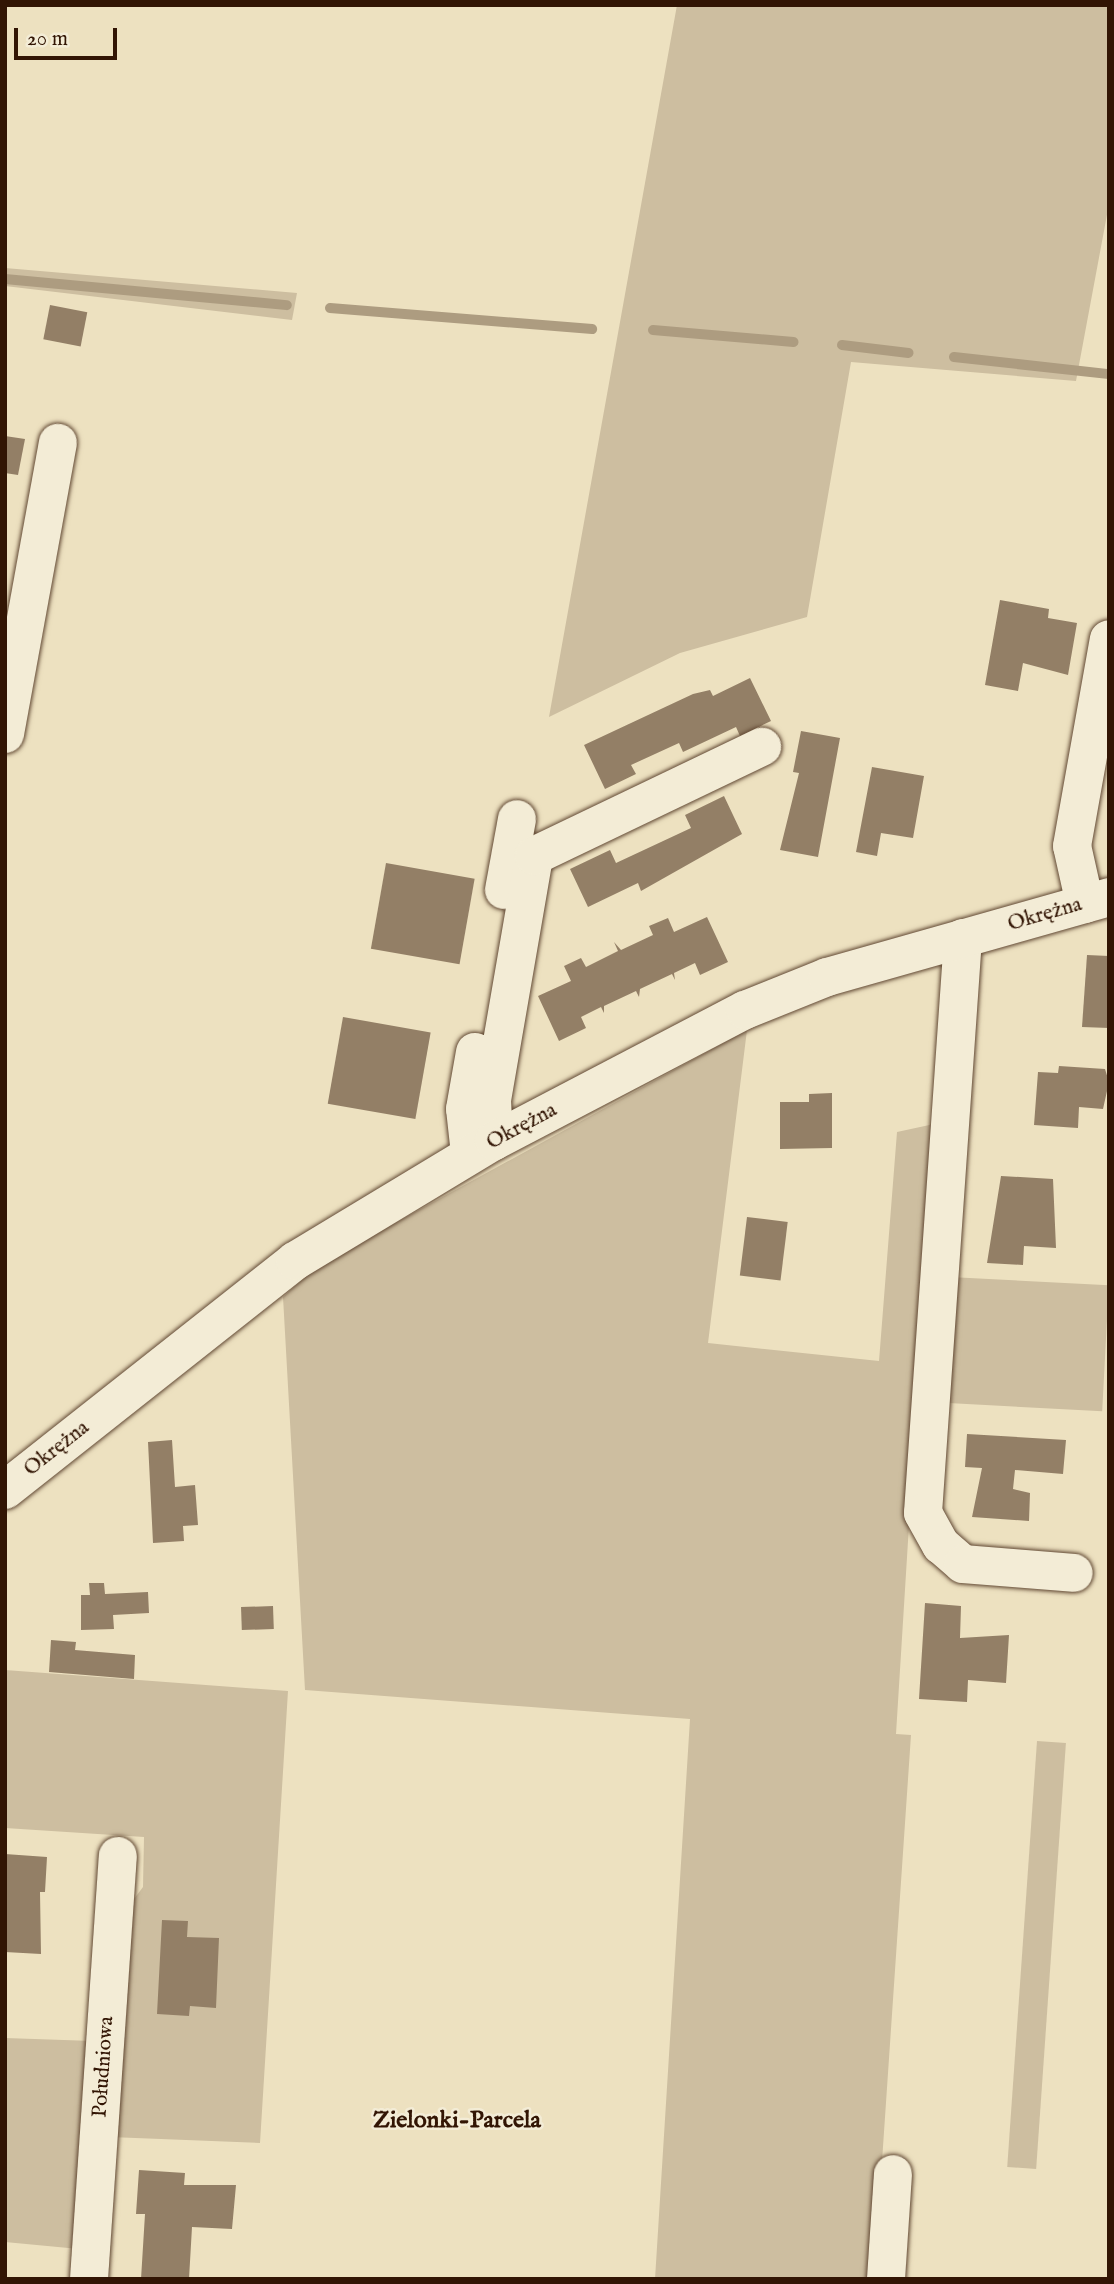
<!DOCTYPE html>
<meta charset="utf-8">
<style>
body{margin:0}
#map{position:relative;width:1114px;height:2284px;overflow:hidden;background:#ede1c0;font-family:"IM FELL English",serif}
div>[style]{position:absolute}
.green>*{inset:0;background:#cdbea0;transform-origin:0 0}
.stream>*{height:10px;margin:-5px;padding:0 5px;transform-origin:5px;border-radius:5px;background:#ad9c80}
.building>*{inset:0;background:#937f66;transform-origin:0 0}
.roads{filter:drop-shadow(0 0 2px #614833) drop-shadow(0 0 2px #614833)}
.minor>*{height:38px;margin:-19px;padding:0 19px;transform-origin:19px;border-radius:19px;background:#f3ecd6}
span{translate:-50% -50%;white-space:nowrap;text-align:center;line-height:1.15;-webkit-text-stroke:5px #f3ecd6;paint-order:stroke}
.street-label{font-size:21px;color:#321504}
.quarter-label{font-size:24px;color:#321504;font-weight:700}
.frame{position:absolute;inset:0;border:7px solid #321504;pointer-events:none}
.scale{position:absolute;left:14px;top:28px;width:103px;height:32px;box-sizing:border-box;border:4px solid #321504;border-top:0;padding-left:9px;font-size:21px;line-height:24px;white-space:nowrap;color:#321504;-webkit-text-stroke:5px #f3ecd6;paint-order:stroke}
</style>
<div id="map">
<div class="green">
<i style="clip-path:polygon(677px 5px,1109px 5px,1109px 204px,1076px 381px,851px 362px,807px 617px,680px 653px,549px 717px)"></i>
<i style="clip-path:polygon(5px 268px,297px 293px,292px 320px,5px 286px)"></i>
<i style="clip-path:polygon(747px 1030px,708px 1343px,879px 1361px,897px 1132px,934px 1124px,896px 1734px,911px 1735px,874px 2279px,655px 2279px,690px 1719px,305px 1690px,283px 1297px,317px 1266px)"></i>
<i style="left:950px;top:1277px;width:159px;height:126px;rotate:3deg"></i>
<i style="clip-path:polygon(5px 1670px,288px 1691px,260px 2143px,110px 2137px,125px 1911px,143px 1887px,144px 1837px,5px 1828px)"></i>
<i style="left:1037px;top:1741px;width:29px;height:427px;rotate:4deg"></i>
<i style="clip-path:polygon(5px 2038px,93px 2041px,79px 2249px,5px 2242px)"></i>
</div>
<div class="stream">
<i style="left:5px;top:279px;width:283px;rotate:5.3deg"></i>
<i style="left:330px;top:308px;width:263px;rotate:4.6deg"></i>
<i style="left:653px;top:330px;width:141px;rotate:4.9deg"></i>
<i style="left:842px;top:345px;width:67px;rotate:6.8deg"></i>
<i style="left:954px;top:357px;width:156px;rotate:6.3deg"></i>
</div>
<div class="building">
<i style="left:50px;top:305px;width:38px;height:35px;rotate:11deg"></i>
<i style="clip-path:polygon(5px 436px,25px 439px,18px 475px,5px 473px)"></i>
<i style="clip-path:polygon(1000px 600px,1049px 609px,1048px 618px,1077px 623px,1068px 675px,1023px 663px,1018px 691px,985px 685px)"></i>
<i style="clip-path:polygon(750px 678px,771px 721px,740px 736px,736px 727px,683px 752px,679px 743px,631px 765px,636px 774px,605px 789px,584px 745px,693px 694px,710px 690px,713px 696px)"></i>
<i style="clip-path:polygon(801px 731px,840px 738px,818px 857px,780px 850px,799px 773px,793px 772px)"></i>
<i style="clip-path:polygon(872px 767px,924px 776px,913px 838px,881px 833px,877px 856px,856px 852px)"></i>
<i style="clip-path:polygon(724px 796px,742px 834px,641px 891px,638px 883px,588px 907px,570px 869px,610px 850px,616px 863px,691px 828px,685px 815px)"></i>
<i style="left:386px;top:863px;width:90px;height:87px;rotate:10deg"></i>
<i style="clip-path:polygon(707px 917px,728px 962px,700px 975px,695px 963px,674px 973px,675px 980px,672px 974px,640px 989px,639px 997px,636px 991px,604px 1006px,604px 1013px,601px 1007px,581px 1017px,586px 1028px,559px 1041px,538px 996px,571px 981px,564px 966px,581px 958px,586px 967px,618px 951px,614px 942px,621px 950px,653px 935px,649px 926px,668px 918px,674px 932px)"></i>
<i style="clip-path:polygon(1087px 955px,1109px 956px,1109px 1028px,1082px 1027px)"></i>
<i style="left:343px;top:1017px;width:89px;height:88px;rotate:10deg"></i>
<i style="clip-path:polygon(1059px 1066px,1105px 1069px,1109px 1082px,1103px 1109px,1079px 1107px,1078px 1128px,1034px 1125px,1038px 1072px,1058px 1073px)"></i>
<i style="clip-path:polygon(832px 1093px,832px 1148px,780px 1149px,780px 1102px,809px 1102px,809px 1094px)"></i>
<i style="clip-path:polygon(1001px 1176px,1053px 1179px,1056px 1248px,1024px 1246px,1023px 1265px,987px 1263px)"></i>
<i style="left:747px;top:1217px;width:41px;height:59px;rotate:7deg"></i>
<i style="clip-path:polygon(967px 1434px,1066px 1440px,1063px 1474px,1015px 1470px,1013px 1489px,1030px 1493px,1029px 1521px,972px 1517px,982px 1468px,965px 1467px)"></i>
<i style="clip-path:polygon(172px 1440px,175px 1487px,195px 1485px,198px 1525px,183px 1526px,184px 1541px,153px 1543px,148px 1442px)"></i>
<i style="clip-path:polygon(89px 1583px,104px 1583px,105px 1594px,148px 1592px,149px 1613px,113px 1615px,114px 1629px,81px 1630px,81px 1595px,90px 1595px)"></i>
<i style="clip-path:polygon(925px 1603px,961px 1606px,960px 1638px,1009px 1635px,1006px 1683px,968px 1680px,967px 1702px,919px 1699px)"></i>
<i style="left:273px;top:1606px;width:23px;height:32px;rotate:88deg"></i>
<i style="clip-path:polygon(51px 1640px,76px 1642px,75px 1650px,135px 1655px,134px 1679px,49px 1672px)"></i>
<i style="clip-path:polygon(5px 1854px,47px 1857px,45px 1892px,40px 1892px,41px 1954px,5px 1952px)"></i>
<i style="clip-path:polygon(162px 1920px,188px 1921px,187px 1937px,219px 1938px,216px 2008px,190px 2006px,189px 2016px,157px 2014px)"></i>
<i style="clip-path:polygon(139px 2170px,185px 2173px,184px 2185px,236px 2185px,232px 2229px,192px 2227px,189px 2279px,141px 2279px,145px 2214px,136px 2214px)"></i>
</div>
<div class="roads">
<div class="minor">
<i style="left:5px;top:734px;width:296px;rotate:-79.7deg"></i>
<i style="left:504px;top:890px;width:72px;rotate:-79.6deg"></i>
<i style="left:1085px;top:904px;width:59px;rotate:-102.6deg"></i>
<i style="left:1072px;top:846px;width:210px;rotate:-79.9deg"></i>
<i style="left:963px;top:938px;width:576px;rotate:93.98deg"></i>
<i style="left:923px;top:1513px;width:37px;rotate:61deg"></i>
<i style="left:941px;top:1545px;width:29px;rotate:41deg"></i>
<i style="left:963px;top:1564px;width:111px;rotate:4.6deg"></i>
<i style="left:494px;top:1141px;width:41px;rotate:-92.8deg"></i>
<i style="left:492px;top:1100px;width:248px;rotate:-80.2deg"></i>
<i style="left:534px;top:856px;width:253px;rotate:-25.6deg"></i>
<i style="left:470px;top:1154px;width:45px;rotate:-96.3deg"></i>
<i style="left:465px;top:1109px;width:58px;rotate:-80deg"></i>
<i style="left:5px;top:1490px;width:370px;rotate:-38.3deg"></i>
<i style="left:295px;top:1261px;width:232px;rotate:-31.1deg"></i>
<i style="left:494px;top:1141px;width:283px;rotate:-27.6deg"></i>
<i style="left:745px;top:1010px;width:88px;rotate:-21.9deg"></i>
<i style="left:827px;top:977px;width:293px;rotate:-15.8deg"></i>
<i style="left:89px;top:2279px;width:424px;rotate:-86.1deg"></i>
<i style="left:886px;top:2279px;width:105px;rotate:-86.2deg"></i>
</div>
</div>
<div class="street-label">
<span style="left:1045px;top:915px;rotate:-16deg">Okrężna</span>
<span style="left:522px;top:1127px;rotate:-28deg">Okrężna</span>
<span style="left:57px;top:1449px;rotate:-38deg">Okrężna</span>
<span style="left:104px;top:2067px;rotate:-86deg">Południowa</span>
</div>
<div class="quarter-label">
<span style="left:457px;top:2121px">Zielonki-Parcela</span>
</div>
<div class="frame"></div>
<div class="scale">20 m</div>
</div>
